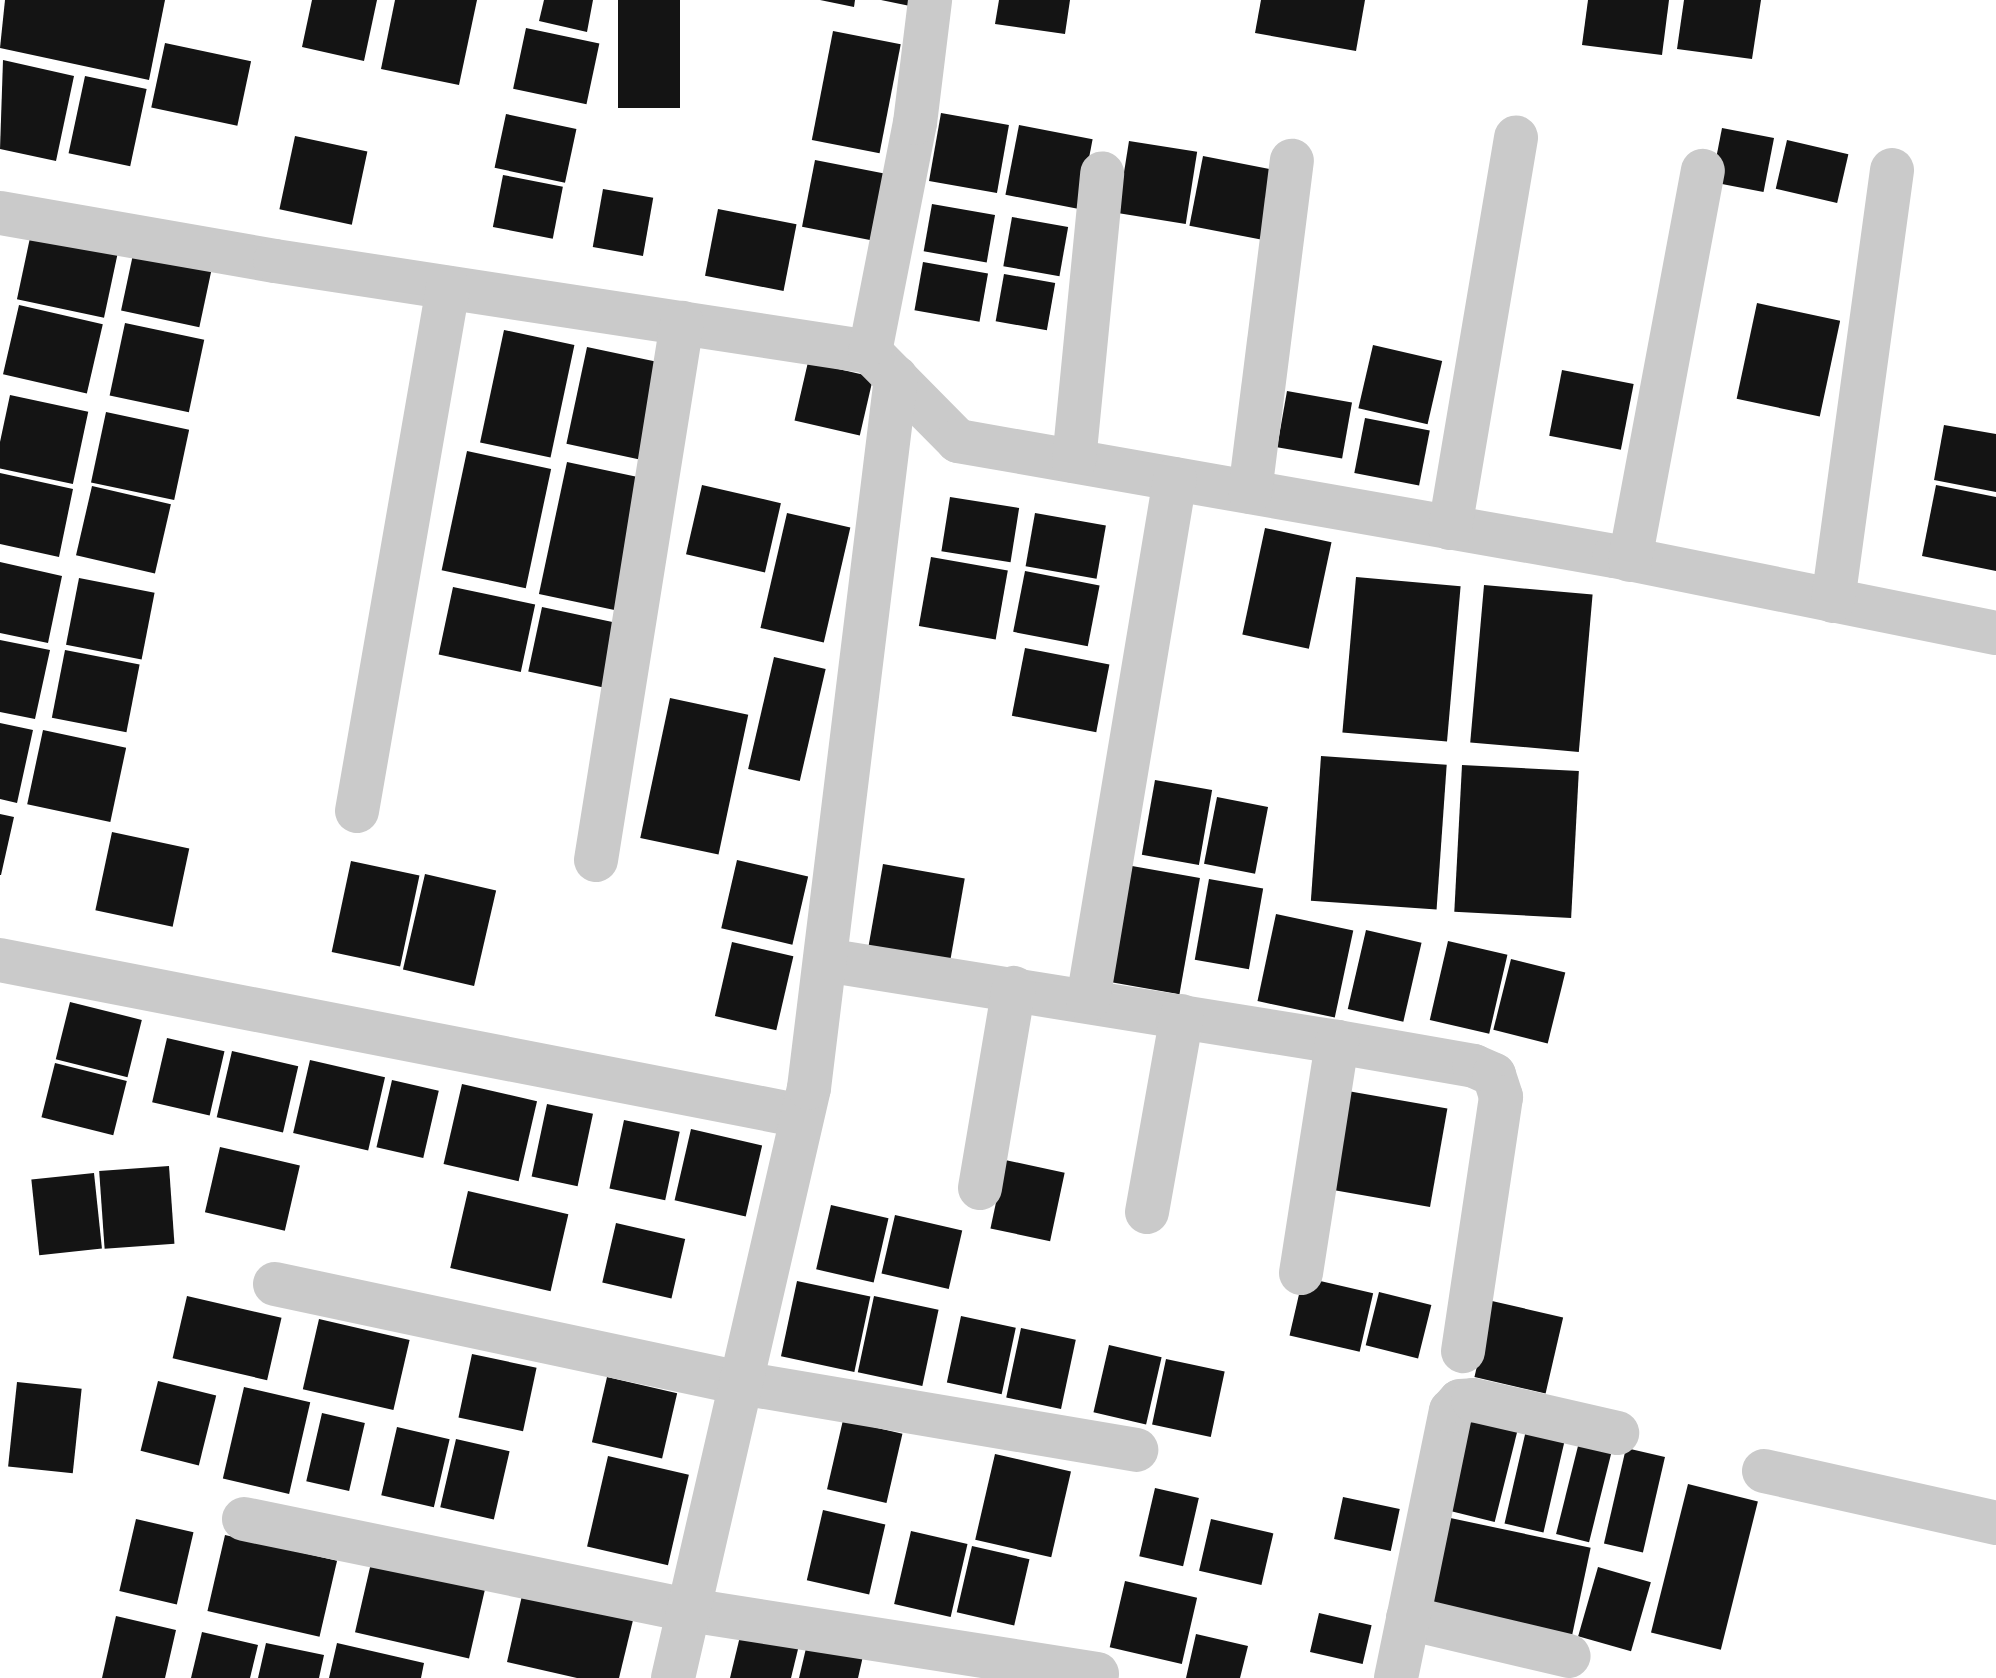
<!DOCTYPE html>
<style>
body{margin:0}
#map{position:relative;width:1996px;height:1678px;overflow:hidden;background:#fff;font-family:"Exo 2",sans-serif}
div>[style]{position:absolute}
.building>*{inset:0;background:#141414;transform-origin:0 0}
.minor>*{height:44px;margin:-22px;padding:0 22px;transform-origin:22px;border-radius:22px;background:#cacaca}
span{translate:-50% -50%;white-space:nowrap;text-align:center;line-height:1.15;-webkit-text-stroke:8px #fff;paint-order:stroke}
</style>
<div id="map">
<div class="building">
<i style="clip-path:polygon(5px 0,165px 0,149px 80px,0 48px)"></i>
<i style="clip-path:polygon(312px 0,377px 0,364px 61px,302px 47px)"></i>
<i style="clip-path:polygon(395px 0,477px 0,459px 85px,381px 69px)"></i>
<i style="clip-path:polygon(544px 0,593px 0,587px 32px,539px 21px)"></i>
<i style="left:618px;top:0;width:62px;height:108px"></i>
<i style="clip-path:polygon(820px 0,855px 0,854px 7px)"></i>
<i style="clip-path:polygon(881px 0,912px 0,910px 6px)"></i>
<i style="clip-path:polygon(999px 0,1070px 0,1065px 34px,995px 24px)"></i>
<i style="clip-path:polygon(1261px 0,1365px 0,1356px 51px,1255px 33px)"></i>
<i style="clip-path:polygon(1588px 0,1669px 0,1662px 55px,1582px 45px)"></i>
<i style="clip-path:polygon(1684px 0,1761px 0,1752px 59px,1677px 49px)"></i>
<i style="left:526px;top:28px;width:75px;height:62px;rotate:12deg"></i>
<i style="left:833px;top:31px;width:69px;height:111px;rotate:11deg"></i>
<i style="left:165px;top:43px;width:88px;height:66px;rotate:12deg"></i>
<i style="clip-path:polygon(3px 60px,74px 76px,56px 161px,0 149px)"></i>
<i style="left:85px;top:76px;width:63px;height:79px;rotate:12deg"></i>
<i style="left:941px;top:113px;width:69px;height:69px;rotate:10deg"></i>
<i style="left:506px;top:114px;width:72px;height:55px;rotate:12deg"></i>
<i style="left:1019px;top:125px;width:75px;height:71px;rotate:11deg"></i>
<i style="left:1722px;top:128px;width:53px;height:55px;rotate:11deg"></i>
<i style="left:295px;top:136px;width:74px;height:75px;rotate:12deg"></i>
<i style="left:1787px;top:140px;width:63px;height:50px;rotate:13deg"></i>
<i style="left:1129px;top:141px;width:69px;height:73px;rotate:9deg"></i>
<i style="left:1203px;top:156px;width:78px;height:71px;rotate:11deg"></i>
<i style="left:815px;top:160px;width:81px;height:68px;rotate:11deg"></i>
<i style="left:503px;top:175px;width:61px;height:53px;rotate:11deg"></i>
<i style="left:603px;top:189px;width:51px;height:59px;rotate:10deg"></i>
<i style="left:932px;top:204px;width:64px;height:48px;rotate:10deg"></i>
<i style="left:718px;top:209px;width:80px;height:68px;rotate:11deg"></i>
<i style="left:1012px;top:217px;width:57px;height:50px;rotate:10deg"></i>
<i style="left:34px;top:219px;width:89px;height:82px;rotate:12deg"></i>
<i style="left:135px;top:245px;width:80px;height:67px;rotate:12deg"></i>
<i style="left:923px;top:262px;width:66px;height:49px;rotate:10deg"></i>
<i style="left:1004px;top:274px;width:52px;height:48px;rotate:10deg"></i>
<i style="left:1757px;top:303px;width:85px;height:98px;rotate:12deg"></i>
<i style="left:19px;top:305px;width:86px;height:71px;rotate:13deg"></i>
<i style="left:125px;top:323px;width:81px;height:74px;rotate:12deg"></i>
<i style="left:504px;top:330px;width:72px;height:115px;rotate:12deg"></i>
<i style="left:1373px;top:345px;width:71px;height:65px;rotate:13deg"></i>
<i style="left:587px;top:347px;width:76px;height:99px;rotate:12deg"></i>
<i style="left:808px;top:362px;width:67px;height:60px;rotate:13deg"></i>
<i style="left:1562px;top:370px;width:73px;height:67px;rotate:11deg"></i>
<i style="left:1287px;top:391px;width:66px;height:57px;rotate:10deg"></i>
<i style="left:10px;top:395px;width:80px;height:74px;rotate:12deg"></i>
<i style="left:106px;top:412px;width:85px;height:72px;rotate:12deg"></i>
<i style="left:1365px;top:418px;width:66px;height:56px;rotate:11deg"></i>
<i style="clip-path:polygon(1944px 425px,1996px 434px,1996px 492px,1934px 480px)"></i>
<i style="left:467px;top:451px;width:86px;height:122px;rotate:12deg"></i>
<i style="left:567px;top:462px;width:82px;height:135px;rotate:12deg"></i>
<i style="clip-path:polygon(0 473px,73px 489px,59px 557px,0 544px)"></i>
<i style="left:702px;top:485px;width:81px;height:71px;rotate:13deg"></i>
<i style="clip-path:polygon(1936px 485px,1996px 497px,1996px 571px,1922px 556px)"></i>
<i style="left:92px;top:486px;width:81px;height:71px;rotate:13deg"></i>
<i style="left:950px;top:497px;width:70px;height:55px;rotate:9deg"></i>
<i style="left:787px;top:513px;width:65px;height:118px;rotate:13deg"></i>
<i style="left:1035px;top:513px;width:72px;height:54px;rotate:10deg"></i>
<i style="left:1265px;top:528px;width:68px;height:109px;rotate:12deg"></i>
<i style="left:931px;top:557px;width:78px;height:70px;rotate:10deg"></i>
<i style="clip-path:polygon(0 562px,62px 576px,48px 643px,0 633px)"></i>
<i style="left:1025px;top:571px;width:76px;height:62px;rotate:11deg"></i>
<i style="left:1356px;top:577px;width:105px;height:156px;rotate:5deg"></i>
<i style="left:79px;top:578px;width:77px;height:68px;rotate:11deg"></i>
<i style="left:1484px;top:585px;width:109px;height:158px;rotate:5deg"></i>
<i style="left:453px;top:587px;width:84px;height:69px;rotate:12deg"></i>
<i style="left:542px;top:607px;width:78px;height:66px;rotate:12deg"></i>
<i style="clip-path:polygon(0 640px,50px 650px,35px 719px,0 712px)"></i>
<i style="left:1025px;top:648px;width:86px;height:69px;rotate:11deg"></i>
<i style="left:65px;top:650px;width:76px;height:69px;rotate:11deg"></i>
<i style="left:774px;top:657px;width:53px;height:115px;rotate:13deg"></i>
<i style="left:670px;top:698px;width:80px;height:143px;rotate:12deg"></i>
<i style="clip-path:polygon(0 723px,33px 730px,17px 803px,0 799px)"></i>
<i style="left:43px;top:730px;width:85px;height:76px;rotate:12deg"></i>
<i style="left:1321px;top:756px;width:126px;height:145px;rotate:4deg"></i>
<i style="left:1462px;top:765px;width:117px;height:147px;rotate:3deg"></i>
<i style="left:1155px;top:780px;width:58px;height:76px;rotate:10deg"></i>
<i style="left:1217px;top:797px;width:52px;height:68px;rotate:11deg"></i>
<i style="clip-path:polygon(0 814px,14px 817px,1px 875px,0 875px)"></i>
<i style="left:112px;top:832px;width:79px;height:80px;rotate:12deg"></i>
<i style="left:737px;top:860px;width:73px;height:70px;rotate:13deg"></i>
<i style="left:351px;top:861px;width:70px;height:93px;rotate:12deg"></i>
<i style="left:883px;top:864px;width:83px;height:88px;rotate:10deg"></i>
<i style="left:1132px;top:866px;width:69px;height:118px;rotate:10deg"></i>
<i style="left:425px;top:874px;width:73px;height:98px;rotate:13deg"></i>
<i style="left:1209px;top:879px;width:55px;height:82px;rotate:10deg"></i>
<i style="left:1276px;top:914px;width:79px;height:89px;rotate:12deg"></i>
<i style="left:1366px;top:930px;width:57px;height:81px;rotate:13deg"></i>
<i style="left:1448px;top:941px;width:61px;height:81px;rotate:13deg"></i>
<i style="left:732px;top:942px;width:63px;height:76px;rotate:13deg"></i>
<i style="left:1511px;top:959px;width:56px;height:73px;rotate:14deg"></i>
<i style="left:70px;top:1002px;width:74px;height:59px;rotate:14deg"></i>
<i style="left:167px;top:1038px;width:59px;height:66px;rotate:13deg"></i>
<i style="left:232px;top:1051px;width:68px;height:68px;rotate:13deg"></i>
<i style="left:310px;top:1060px;width:77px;height:75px;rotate:13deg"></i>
<i style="left:55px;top:1063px;width:74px;height:56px;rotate:14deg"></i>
<i style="left:392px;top:1080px;width:48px;height:69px;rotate:13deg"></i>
<i style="left:462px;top:1084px;width:77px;height:82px;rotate:13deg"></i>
<i style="left:1342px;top:1090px;width:107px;height:100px;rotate:10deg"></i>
<i style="left:547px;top:1104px;width:47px;height:74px;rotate:12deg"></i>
<i style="left:624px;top:1120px;width:57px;height:70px;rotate:12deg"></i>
<i style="left:691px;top:1129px;width:73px;height:73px;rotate:13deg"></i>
<i style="left:220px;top:1147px;width:82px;height:67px;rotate:13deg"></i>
<i style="left:1005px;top:1160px;width:61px;height:70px;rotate:12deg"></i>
<i style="left:169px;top:1166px;width:78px;height:70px;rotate:86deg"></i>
<i style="left:94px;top:1173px;width:76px;height:63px;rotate:84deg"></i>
<i style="left:468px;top:1191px;width:103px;height:79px;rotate:13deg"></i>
<i style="left:831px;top:1205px;width:59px;height:66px;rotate:13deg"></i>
<i style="left:895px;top:1215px;width:69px;height:60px;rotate:13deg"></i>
<i style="left:616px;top:1223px;width:71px;height:61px;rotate:13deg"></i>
<i style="left:1303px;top:1277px;width:72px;height:60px;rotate:13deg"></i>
<i style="left:797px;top:1281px;width:75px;height:77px;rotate:12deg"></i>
<i style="left:1379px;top:1292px;width:54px;height:55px;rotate:14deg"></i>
<i style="left:187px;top:1296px;width:97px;height:64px;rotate:13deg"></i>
<i style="left:874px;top:1296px;width:66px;height:78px;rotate:12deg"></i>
<i style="left:1492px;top:1301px;width:73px;height:78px;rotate:13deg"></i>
<i style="left:961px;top:1316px;width:56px;height:68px;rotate:12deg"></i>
<i style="left:319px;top:1319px;width:93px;height:72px;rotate:13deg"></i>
<i style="left:1021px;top:1328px;width:56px;height:71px;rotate:12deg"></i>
<i style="left:1109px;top:1345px;width:54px;height:69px;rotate:13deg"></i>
<i style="left:472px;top:1354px;width:66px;height:65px;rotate:12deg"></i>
<i style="left:1166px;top:1359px;width:60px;height:67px;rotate:12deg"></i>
<i style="left:607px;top:1377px;width:72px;height:67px;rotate:13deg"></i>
<i style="left:158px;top:1381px;width:60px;height:72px;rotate:14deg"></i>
<i style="left:17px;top:1382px;width:65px;height:85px;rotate:6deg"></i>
<i style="left:244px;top:1387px;width:68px;height:94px;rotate:13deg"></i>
<i style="left:1467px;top:1410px;width:54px;height:102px;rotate:14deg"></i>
<i style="left:322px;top:1413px;width:44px;height:70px;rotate:13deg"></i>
<i style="left:843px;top:1420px;width:61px;height:71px;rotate:13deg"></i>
<i style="left:1527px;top:1426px;width:40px;height:100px;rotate:13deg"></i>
<i style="left:397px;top:1427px;width:54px;height:70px;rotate:13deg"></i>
<i style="left:1580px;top:1438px;width:34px;height:99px;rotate:14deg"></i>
<i style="left:456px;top:1439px;width:55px;height:70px;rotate:13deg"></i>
<i style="left:1626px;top:1448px;width:40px;height:98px;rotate:13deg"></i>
<i style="left:995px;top:1454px;width:78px;height:88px;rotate:13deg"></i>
<i style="left:608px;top:1456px;width:83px;height:93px;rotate:13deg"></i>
<i style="left:1688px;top:1484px;width:72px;height:153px;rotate:14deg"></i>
<i style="left:1155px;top:1488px;width:45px;height:70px;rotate:13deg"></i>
<i style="left:1343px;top:1497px;width:58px;height:43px;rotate:12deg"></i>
<i style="left:823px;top:1510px;width:64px;height:72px;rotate:13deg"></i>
<i style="left:1441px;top:1516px;width:153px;height:99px;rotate:12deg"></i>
<i style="left:136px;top:1519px;width:59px;height:74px;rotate:13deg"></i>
<i style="left:1211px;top:1519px;width:64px;height:53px;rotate:13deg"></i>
<i style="left:911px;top:1531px;width:58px;height:75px;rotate:13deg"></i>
<i style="left:225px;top:1535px;width:115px;height:78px;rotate:13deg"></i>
<i style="left:972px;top:1546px;width:59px;height:68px;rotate:13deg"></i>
<i style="left:371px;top:1563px;width:117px;height:71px;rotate:13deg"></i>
<i style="left:1598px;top:1567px;width:55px;height:72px;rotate:16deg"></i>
<i style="left:1125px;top:1581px;width:74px;height:68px;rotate:13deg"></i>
<i style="clip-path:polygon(523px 1591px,634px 1616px,619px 1678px,577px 1678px,507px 1662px)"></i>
<i style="left:1319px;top:1613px;width:54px;height:40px;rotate:13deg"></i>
<i style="clip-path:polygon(116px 1616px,176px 1630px,165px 1678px,102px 1678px)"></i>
<i style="clip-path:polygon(742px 1628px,800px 1641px,791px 1678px,730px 1678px)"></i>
<i style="clip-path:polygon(202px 1632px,258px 1645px,250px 1678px,191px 1678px)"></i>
<i style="clip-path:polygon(1196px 1634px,1248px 1646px,1240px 1678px,1186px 1678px)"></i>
<i style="clip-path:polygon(266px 1643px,324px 1655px,319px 1678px,258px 1678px)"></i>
<i style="clip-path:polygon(337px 1643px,424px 1663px,421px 1678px,329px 1678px)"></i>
<i style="clip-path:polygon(807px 1644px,863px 1656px,858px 1678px,799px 1678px)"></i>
</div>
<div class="minor">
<i style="left:0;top:213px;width:279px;rotate:9.9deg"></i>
<i style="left:275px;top:261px;width:602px;rotate:8.7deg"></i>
<i style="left:870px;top:352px;width:125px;rotate:45.3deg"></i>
<i style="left:958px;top:441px;width:666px;rotate:9.94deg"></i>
<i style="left:1614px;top:556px;width:390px;rotate:11.4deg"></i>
<i style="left:870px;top:352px;width:233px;rotate:-78.9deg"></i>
<i style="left:915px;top:123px;width:124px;rotate:-83deg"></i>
<i style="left:1074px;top:461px;width:289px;rotate:-84.4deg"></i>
<i style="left:1250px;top:492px;width:334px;rotate:-82.8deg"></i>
<i style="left:1450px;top:528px;width:396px;rotate:-80.4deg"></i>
<i style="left:1630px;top:560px;width:396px;rotate:-79.4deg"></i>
<i style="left:1833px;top:601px;width:435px;rotate:-82.2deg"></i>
<i style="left:357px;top:811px;width:531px;rotate:-80.13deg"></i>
<i style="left:596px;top:860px;width:544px;rotate:-80.9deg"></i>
<i style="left:0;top:960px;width:817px;rotate:11.01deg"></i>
<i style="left:825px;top:960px;width:519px;rotate:9.1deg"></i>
<i style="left:1337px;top:1042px;width:139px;rotate:9.9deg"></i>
<i style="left:1474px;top:1066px;width:22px;rotate:24deg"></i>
<i style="left:1494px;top:1075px;width:23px;rotate:72deg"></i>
<i style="left:1501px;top:1097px;width:257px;rotate:98.5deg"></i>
<i style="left:1088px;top:1000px;width:528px;rotate:-80.52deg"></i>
<i style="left:980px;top:1188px;width:203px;rotate:-80.4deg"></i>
<i style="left:1147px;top:1212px;width:199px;rotate:-79.9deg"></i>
<i style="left:1301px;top:1273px;width:234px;rotate:-81.1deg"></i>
<i style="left:275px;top:1284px;width:476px;rotate:12deg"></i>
<i style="left:741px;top:1383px;width:401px;rotate:9.6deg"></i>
<i style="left:1764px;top:1471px;width:238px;rotate:12.6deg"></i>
<i style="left:244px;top:1519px;width:454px;rotate:11.6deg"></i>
<i style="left:689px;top:1610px;width:413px;rotate:8.9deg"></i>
<i style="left:1408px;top:1618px;width:165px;rotate:13.3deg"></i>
<i style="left:673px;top:1678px;width:605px;rotate:-77.02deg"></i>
<i style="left:809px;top:1088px;width:716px;rotate:-83.02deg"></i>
<i style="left:1396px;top:1678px;width:273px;rotate:-78.4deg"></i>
<i style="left:1451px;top:1411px;width:13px;rotate:-48deg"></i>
<i style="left:1460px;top:1401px;width:13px;rotate:-4deg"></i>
<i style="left:1473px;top:1400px;width:148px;rotate:12.9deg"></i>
</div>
</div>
